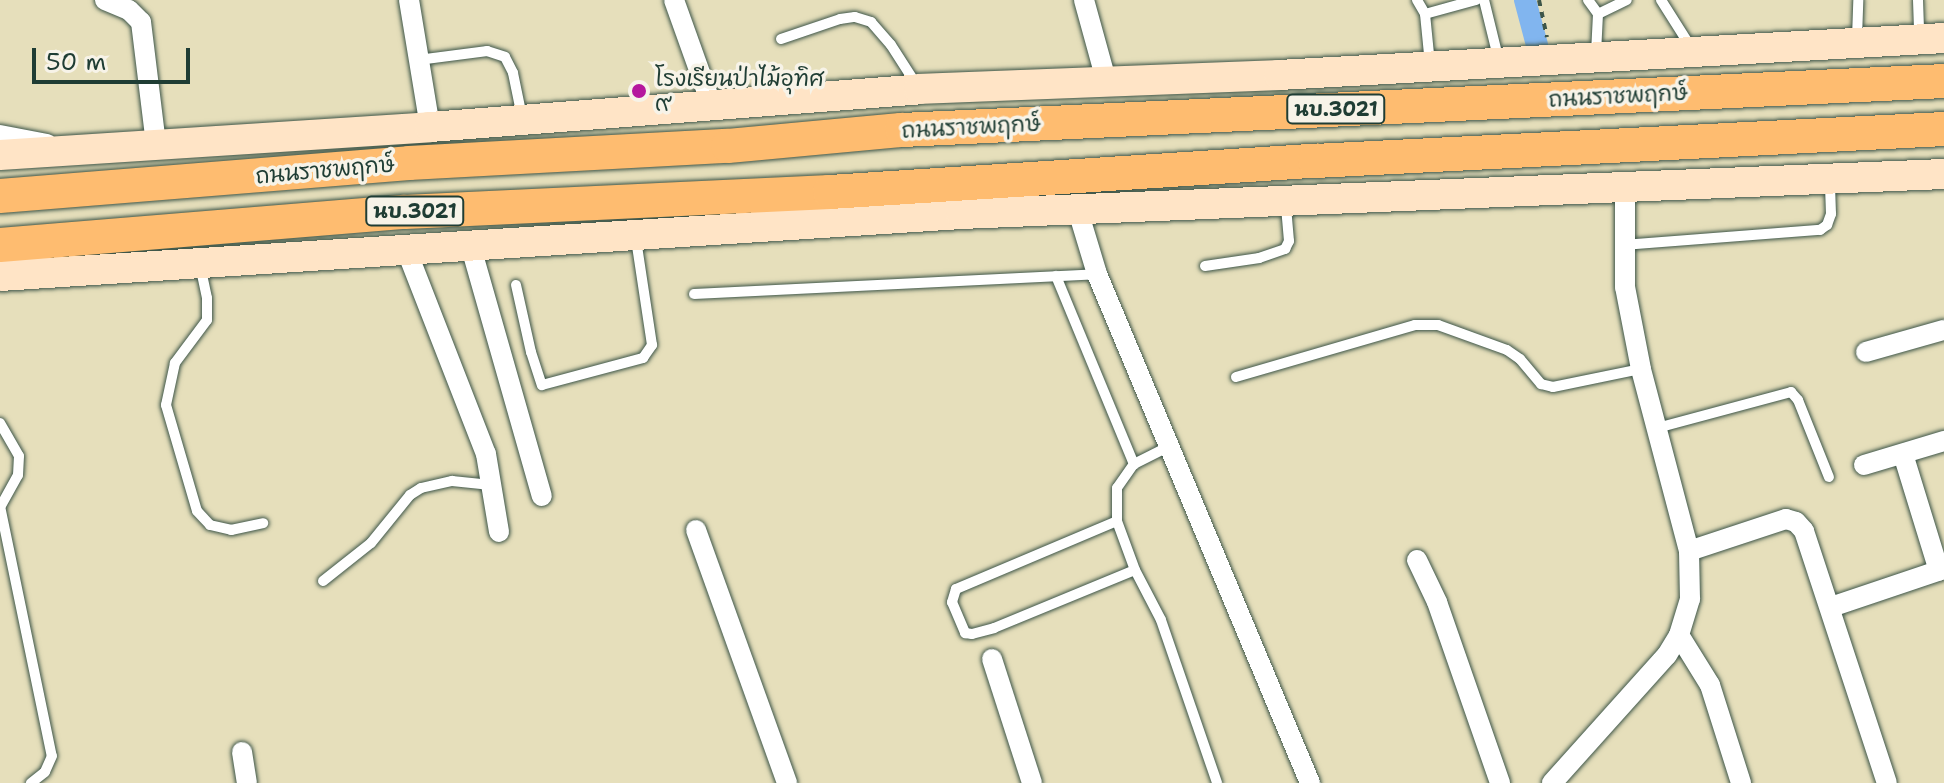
<!DOCTYPE html>
<meta charset="utf-8">
<style>
body{margin:0}
#map{position:relative;width:1944px;height:783px;overflow:hidden;background:#e6dfbb;font-family:"Shantell Sans","Playpen Sans Thai",sans-serif}
div>[style]{position:absolute}
.canal>*{height:22px;margin:-11px;padding:0 11px;transform-origin:11px;border-radius:11px;background:#81b5ef}
.path>*{height:4px;margin-top:-2px;transform-origin:0;background:repeating-linear-gradient(90deg,#3d5548 0 6px,transparent 0 12px)}
.roads{filter:drop-shadow(0 0 2px #3d5548) drop-shadow(0 0 2px #3d5548)}
.service>*{height:10px;margin:-5px;padding:0 5px;transform-origin:5px;border-radius:5px;background:#fff}
.minor>*{height:20px;margin:-10px;padding:0 10px;transform-origin:10px;border-radius:10px;background:#fff}
.secondary>*{height:30px;margin:-15px;padding:0 15px;transform-origin:15px;border-radius:15px;background:#ffe4c6}
.primary>*{height:34px;margin:-17px;padding:0 17px;transform-origin:17px;border-radius:17px;background:#febc70}
.dots>*{width:22px;height:22px;translate:-50% -50%;box-sizing:border-box;border:4px solid #f7f3e8;border-radius:50%}
span{translate:-50% -50%;white-space:nowrap;text-align:center;line-height:1.15;-webkit-text-stroke:7px #f7f3e8;paint-order:stroke}
.shield-label span{padding:2px 6px;background:#f7f3e8;border:2px solid;border-radius:6px;-webkit-text-stroke-width:0}
.shield-label{font-size:20px;color:#1f3d34;font-weight:700}
.poi-label{font-size:22px;color:#1f3d34}
.left{translate:0 -50%;text-align:left}
.street-label{font-size:22px;color:#1f3d34}
.scale{position:absolute;left:32px;top:48px;width:158px;height:36px;box-sizing:border-box;border:4px solid #1f3d34;border-top:0;padding-left:10px;font-size:24px;line-height:28px;white-space:nowrap;color:#1f3d34;-webkit-text-stroke:6px #f7f3e8;paint-order:stroke}
</style>
<div id="map">
<div class="canal">
<i style="left:1525px;top:0;width:47px;rotate:75.1deg"></i>
</div>
<div class="path">
<i style="left:1539px;top:0;width:38px;rotate:78deg"></i>
</div>
<div class="roads">
<div class="service">
<i style="left:1417px;top:0;width:16px;rotate:60deg"></i>
<i style="left:1425px;top:14px;width:50px;rotate:84.3deg"></i>
<i style="left:1484px;top:0;width:63px;rotate:76.2deg"></i>
<i style="left:1588px;top:0;width:17px;rotate:54deg"></i>
<i style="left:1598px;top:14px;width:40px;rotate:92.9deg"></i>
<i style="left:1661px;top:0;width:58px;rotate:57.7deg"></i>
<i style="left:1918px;top:0;width:37px;rotate:88deg"></i>
<i style="left:1425px;top:14px;width:53px;rotate:-15.4deg"></i>
<i style="left:1598px;top:14px;width:32px;rotate:-26deg"></i>
<i style="left:1857px;top:38px;width:38px;rotate:-88deg"></i>
<i style="left:781px;top:39px;width:62px;rotate:-18.7deg"></i>
<i style="left:840px;top:19px;width:15px;rotate:-8deg"></i>
<i style="left:855px;top:17px;width:17px;rotate:17deg"></i>
<i style="left:871px;top:22px;width:30px;rotate:49deg"></i>
<i style="left:891px;top:45px;width:46px;rotate:57.3deg"></i>
<i style="left:418px;top:60px;width:70px;rotate:-7.4deg"></i>
<i style="left:487px;top:51px;width:19px;rotate:18deg"></i>
<i style="left:505px;top:57px;width:18px;rotate:63deg"></i>
<i style="left:513px;top:73px;width:45px;rotate:78.4deg"></i>
<i style="left:1623px;top:245px;width:198px;rotate:-4.4deg"></i>
<i style="left:1820px;top:230px;width:9px;rotate:-36deg"></i>
<i style="left:1827px;top:225px;width:12px;rotate:-70deg"></i>
<i style="left:1831px;top:214px;width:33px;rotate:-92deg"></i>
<i style="left:200px;top:265px;width:34px;rotate:78deg"></i>
<i style="left:207px;top:298px;width:22px;rotate:90deg"></i>
<i style="left:207px;top:320px;width:54px;rotate:126.7deg"></i>
<i style="left:175px;top:363px;width:43px;rotate:102.1deg"></i>
<i style="left:166px;top:405px;width:110px;rotate:73.7deg"></i>
<i style="left:197px;top:511px;width:19px;rotate:47deg"></i>
<i style="left:210px;top:525px;width:22px;rotate:13deg"></i>
<i style="left:231px;top:530px;width:33px;rotate:-12deg"></i>
<i style="left:1205px;top:266px;width:55px;rotate:-8.4deg"></i>
<i style="left:1259px;top:258px;width:28px;rotate:-19deg"></i>
<i style="left:1285px;top:249px;width:9px;rotate:-63deg"></i>
<i style="left:1289px;top:241px;width:37px;rotate:-95deg"></i>
<i style="left:1056px;top:276px;width:204px;rotate:67.5deg"></i>
<i style="left:516px;top:285px;width:69px;rotate:77.4deg"></i>
<i style="left:531px;top:352px;width:35px;rotate:72deg"></i>
<i style="left:542px;top:385px;width:105px;rotate:-15deg"></i>
<i style="left:643px;top:358px;width:16px;rotate:-55deg"></i>
<i style="left:652px;top:345px;width:107px;rotate:-98.6deg"></i>
<i style="left:694px;top:294px;width:403px;rotate:-2.8deg"></i>
<i style="left:1236px;top:377px;width:186px;rotate:-16.2deg"></i>
<i style="left:1415px;top:325px;width:23px"></i>
<i style="left:1438px;top:325px;width:73px;rotate:19.9deg"></i>
<i style="left:1507px;top:350px;width:16px;rotate:35deg"></i>
<i style="left:1520px;top:359px;width:33px;rotate:50deg"></i>
<i style="left:1541px;top:384px;width:12px;rotate:14deg"></i>
<i style="left:1553px;top:387px;width:90px;rotate:-11.6deg"></i>
<i style="left:0;top:423px;width:38px;rotate:60deg"></i>
<i style="left:19px;top:456px;width:19px;rotate:93deg"></i>
<i style="left:18px;top:475px;width:35px;rotate:119deg"></i>
<i style="left:1657px;top:428px;width:139px;rotate:-15deg"></i>
<i style="left:1791px;top:392px;width:11px;rotate:49deg"></i>
<i style="left:1798px;top:400px;width:83px;rotate:68.1deg"></i>
<i style="left:0;top:506px;width:255px;rotate:78.3deg"></i>
<i style="left:52px;top:756px;width:17px;rotate:114deg"></i>
<i style="left:45px;top:772px;width:18px;rotate:142deg"></i>
<i style="left:1117px;top:521px;width:175px;rotate:157.1deg"></i>
<i style="left:956px;top:589px;width:14px;rotate:107deg"></i>
<i style="left:952px;top:602px;width:34px;rotate:67deg"></i>
<i style="left:965px;top:633px;width:7px;rotate:8deg"></i>
<i style="left:972px;top:634px;width:23px;rotate:-15deg"></i>
<i style="left:994px;top:628px;width:152px;rotate:-22.4deg"></i>
<i style="left:1135px;top:570px;width:52px;rotate:-110.2deg"></i>
<i style="left:1117px;top:521px;width:33px;rotate:-90deg"></i>
<i style="left:1117px;top:488px;width:29px;rotate:-55deg"></i>
<i style="left:1134px;top:464px;width:40px;rotate:-26.6deg"></i>
<i style="left:1135px;top:570px;width:56px;rotate:62.5deg"></i>
<i style="left:1161px;top:620px;width:172px;rotate:71deg"></i>
<i style="left:323px;top:581px;width:61px;rotate:-38.4deg"></i>
<i style="left:371px;top:543px;width:62px;rotate:-50.9deg"></i>
<i style="left:410px;top:495px;width:13px;rotate:-32deg"></i>
<i style="left:421px;top:488px;width:32px;rotate:-13deg"></i>
<i style="left:452px;top:481px;width:39px;rotate:6deg"></i>
</div>
<div class="minor">
<i style="left:105px;top:0;width:26px;rotate:23deg"></i>
<i style="left:129px;top:10px;width:17px;rotate:45deg"></i>
<i style="left:141px;top:22px;width:124px;rotate:83deg"></i>
<i style="left:409px;top:0;width:129px;rotate:80.6deg"></i>
<i style="left:674px;top:0;width:113px;rotate:70.3deg"></i>
<i style="left:1084px;top:0;width:83px;rotate:74.6deg"></i>
<i style="left:0;top:135px;width:48px;rotate:10.8deg"></i>
<i style="left:1078px;top:211px;width:66px;rotate:73.2deg"></i>
<i style="left:1097px;top:274px;width:552px;rotate:67.29deg"></i>
<i style="left:470px;top:244px;width:262px;rotate:74.1deg"></i>
<i style="left:406px;top:249px;width:220px;rotate:68.7deg"></i>
<i style="left:486px;top:454px;width:79px;rotate:80.5deg"></i>
<i style="left:1866px;top:352px;width:81px;rotate:-15.8deg"></i>
<i style="left:1903px;top:454px;width:122px;rotate:72.9deg"></i>
<i style="left:1864px;top:465px;width:84px;rotate:-16.7deg"></i>
<i style="left:696px;top:530px;width:269px;rotate:70.2deg"></i>
<i style="left:1689px;top:551px;width:102px;rotate:-18.3deg"></i>
<i style="left:1786px;top:519px;width:10px;rotate:17deg"></i>
<i style="left:1796px;top:522px;width:12px;rotate:48deg"></i>
<i style="left:1804px;top:531px;width:265px;rotate:71.8deg"></i>
<i style="left:1417px;top:560px;width:47px;rotate:64.5deg"></i>
<i style="left:1437px;top:602px;width:192px;rotate:70.8deg"></i>
<i style="left:1831px;top:607px;width:119px;rotate:-18.6deg"></i>
<i style="left:1679px;top:635px;width:59px;rotate:58.2deg"></i>
<i style="left:1710px;top:685px;width:103px;rotate:72.4deg"></i>
<i style="left:992px;top:659px;width:130px;rotate:72.1deg"></i>
<i style="left:242px;top:752px;width:31px;rotate:81deg"></i>
<i style="left:1552px;top:783px;width:172px;rotate:-48.1deg"></i>
<i style="left:1667px;top:655px;width:23px;rotate:-59deg"></i>
<i style="left:1679px;top:635px;width:38px;rotate:-73deg"></i>
<i style="left:1690px;top:599px;width:48px;rotate:-91.2deg"></i>
<i style="left:1689px;top:551px;width:188px;rotate:-104.8deg"></i>
<i style="left:1641px;top:369px;width:84px;rotate:-101deg"></i>
<i style="left:1625px;top:287px;width:100px;rotate:-90deg"></i>
</div>
<div class="secondary">
<i style="left:0;top:155px;width:431px;rotate:-3.7deg"></i>
<i style="left:430px;top:127px;width:490px;rotate:-4.4deg"></i>
<i style="left:919px;top:89px;width:360px;rotate:-2.2deg"></i>
<i style="left:1279px;top:75px;width:666px;rotate:-3.18deg"></i>
<i style="left:0;top:276px;width:963px;rotate:-3.69deg"></i>
<i style="left:961px;top:214px;width:984px;rotate:-2.33deg"></i>
</div>
<div class="primary">
<i style="left:0;top:196px;width:410px;rotate:-4.6deg"></i>
<i style="left:409px;top:163px;width:319px;rotate:-3.1deg"></i>
<i style="left:728px;top:146px;width:175px;rotate:-5.3deg"></i>
<i style="left:902px;top:130px;width:1043px;rotate:-2.69deg"></i>
<i style="left:0;top:245px;width:406px;rotate:-4.7deg"></i>
<i style="left:405px;top:212px;width:425px;rotate:-2.7deg"></i>
<i style="left:830px;top:192px;width:486px;rotate:-3.7deg"></i>
<i style="left:1315px;top:161px;width:630px;rotate:-2.91deg"></i>
</div>
</div>
<div class="dots">
<i style="left:639px;top:91px;background:#b5179e"></i>
</div>
<div class="shield-label">
<span style="left:1336px;top:109px">นบ.3021</span>
<span style="left:415px;top:211px">นบ.3021</span>
</div>
<div class="poi-label">
<span class="left" style="left:655px;top:91px">โรงเรียนป่าไม้อุทิศ<br>๙</span>
</div>
<div class="street-label">
<span style="left:1618px;top:96px;rotate:-3deg">ถนนราชพฤกษ์</span>
<span style="left:971px;top:127px;rotate:-3deg">ถนนราชพฤกษ์</span>
<span style="left:325px;top:170px;rotate:-5deg">ถนนราชพฤกษ์</span>
</div>
<div class="scale">50 m</div>
</div>
